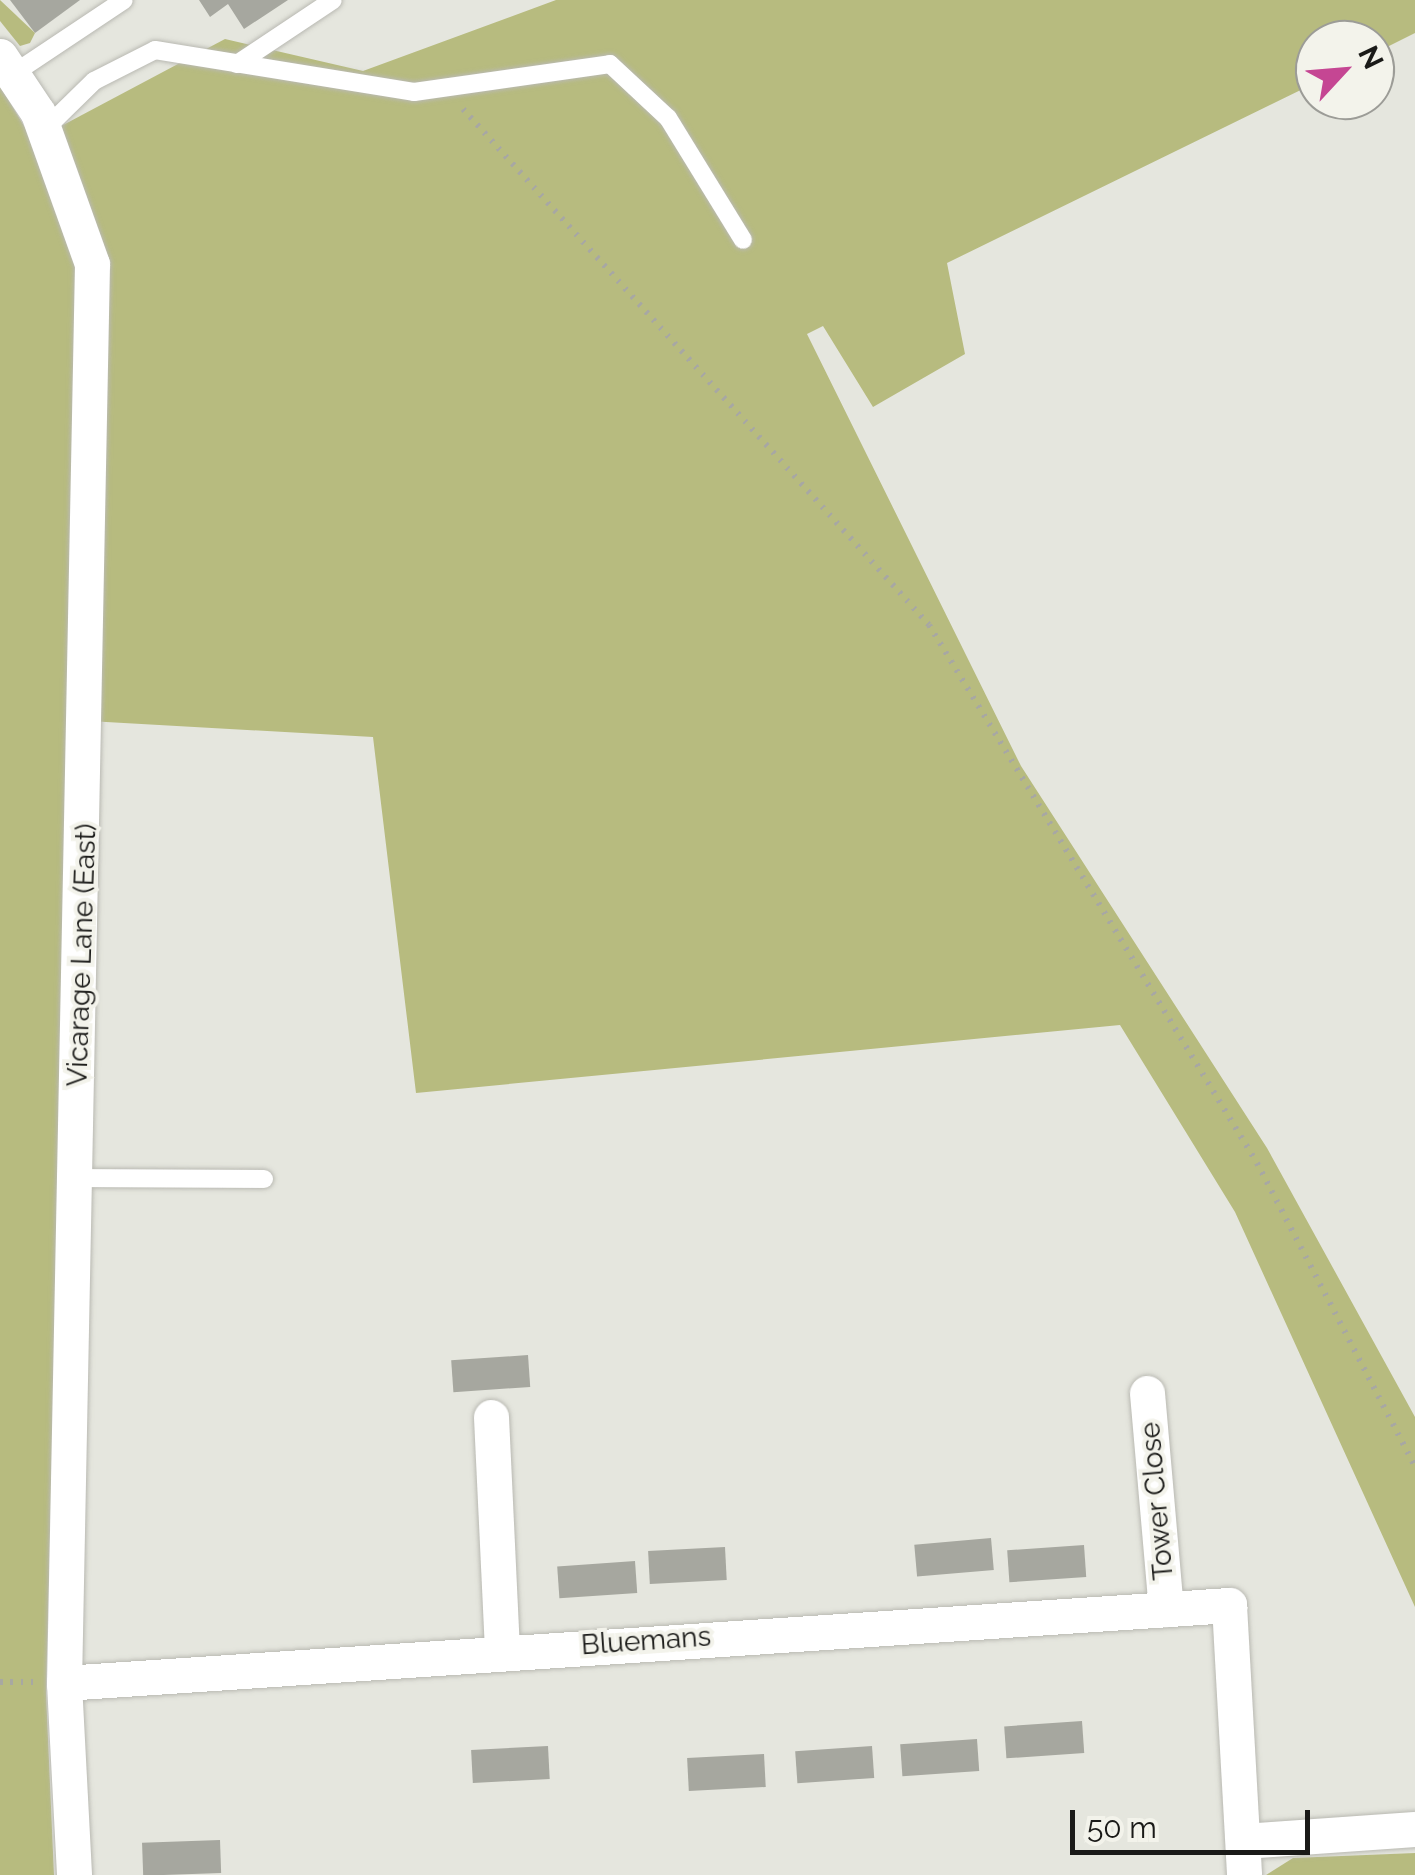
<!DOCTYPE html>
<style>
body{margin:0}
#map{position:relative;width:1415px;height:1875px;overflow:hidden;background:#e5e6de;font-family:Raleway,sans-serif}
div>[style]{position:absolute}
.green>*{inset:0;background:#b7bb7f}
.building>*{inset:0;background:#a6a79f;transform-origin:0 0}
.path>*{height:6px;margin-top:-3px;transform-origin:0;background:repeating-linear-gradient(90deg,#a8a8a2 0 2.5px,transparent 0 10.5px)}
.roads{filter:drop-shadow(0 0 2px #b9b9b2) drop-shadow(0 0 2px #b9b9b2)}
.lane>*{height:18px;margin:-9px;padding:0 9px;transform-origin:9px;border-radius:9px;background:#fff}
.street>*{height:35px;margin:-17.5px;padding:0 17.5px;transform-origin:17.5px;border-radius:17.5px;background:#fff}
span{translate:-50% -50%;white-space:nowrap;text-align:center;line-height:1.15;-webkit-text-stroke:8px #f3f3eb;paint-order:stroke}
.street-label{font-size:28px;color:#1a1a18}
.north{position:absolute;left:1295px;top:20px;width:100px;height:100px;box-sizing:border-box;background:#f3f3eb;border:2px solid #9c9c97;border-radius:50%;rotate:64deg;font-size:28px;font-weight:700;line-height:40px;text-align:center;color:#1a1a18}
.north::after{content:'';display:block;margin:auto;width:35px;height:45px;background:#c54693;clip-path:polygon(50% 0,100% 100%,50% 72%,0 100%)}
.scale{position:absolute;left:1070px;top:1810px;width:240px;height:45px;box-sizing:border-box;border:5px solid #1a1a18;border-top:0;padding-left:12px;font-size:30px;line-height:35px;white-space:nowrap;color:#1a1a18;-webkit-text-stroke:8px #f3f3eb;paint-order:stroke}
</style>
<div id="map">
<div class="green">
<i style="clip-path:polygon(0 0,35px 33px,30px 43px,20px 46px,0 21px)"></i>
<i style="clip-path:polygon(556px 0,1415px 0,1415px 33px,1375px 53px,1375px 40px,1315px 40px,1315px 83px,947px 263px,965px 354px,873px 407px,823px 326px,807px 334px,1021px 766px,1267px 1148px,1415px 1417px,1415px 1607px,1235px 1212px,1120px 1025px,416px 1093px,373px 737px,71px 720px,46px 1693px,54px 1875px,0 1875px,0 86px,33px 141px,225px 39px,363px 71px)"></i>
<i style="clip-path:polygon(1415px 1853px,1415px 1875px,1266px 1875px,1293px 1858px)"></i>
</div>
<div class="building">
<i style="clip-path:polygon(10px 0,80px 0,35px 33px)"></i>
<i style="clip-path:polygon(199px 0,288px 0,244px 29px,228px 4px,210px 17px)"></i>
<i style="left:528px;top:1355px;width:32px;height:77px;rotate:86deg"></i>
<i style="left:991px;top:1538px;width:32px;height:77px;rotate:85deg"></i>
<i style="left:1084px;top:1545px;width:32px;height:77px;rotate:86deg"></i>
<i style="left:725px;top:1547px;width:33px;height:77px;rotate:87deg"></i>
<i style="left:635px;top:1561px;width:32px;height:78px;rotate:86deg"></i>
<i style="left:1082px;top:1721px;width:32px;height:78px;rotate:86deg"></i>
<i style="left:977px;top:1739px;width:32px;height:77px;rotate:86deg"></i>
<i style="left:548px;top:1746px;width:33px;height:77px;rotate:87deg"></i>
<i style="left:872px;top:1746px;width:32px;height:77px;rotate:86deg"></i>
<i style="left:764px;top:1754px;width:33px;height:77px;rotate:87deg"></i>
<i style="left:220px;top:1840px;width:33px;height:78px;rotate:88deg"></i>
</div>
<div class="path">
<i style="left:463px;top:109px;width:695px;rotate:47.91deg"></i>
<i style="left:929px;top:625px;width:630px;rotate:58.63deg"></i>
<i style="left:1257px;top:1163px;width:342px;rotate:62.5deg"></i>
<i style="left:0;top:1682px;width:33px"></i>
</div>
<div class="roads">
<div class="lane">
<i style="left:237px;top:64px;width:115px;rotate:-33.7deg"></i>
<i style="left:13px;top:74px;width:133px;rotate:-33.7deg"></i>
<i style="left:44px;top:130px;width:70px;rotate:-44.4deg"></i>
<i style="left:94px;top:81px;width:68px;rotate:-26.9deg"></i>
<i style="left:155px;top:50px;width:262px;rotate:9.2deg"></i>
<i style="left:414px;top:92px;width:198px;rotate:-8.1deg"></i>
<i style="left:610px;top:64px;width:79px;rotate:43deg"></i>
<i style="left:668px;top:118px;width:143px;rotate:58.4deg"></i>
<i style="left:74px;top:1178px;width:190px;rotate:0.3deg"></i>
</div>
<div class="street">
<i style="left:0;top:56px;width:69px;rotate:56.3deg"></i>
<i style="left:38px;top:113px;width:160px;rotate:70.3deg"></i>
<i style="left:92px;top:264px;width:1419px;rotate:91.13deg"></i>
<i style="left:64px;top:1683px;width:192px;rotate:87deg"></i>
<i style="left:1147px;top:1393px;width:217px;rotate:85deg"></i>
<i style="left:491px;top:1417px;width:233px;rotate:87.3deg"></i>
<i style="left:64px;top:1683px;width:1168px;rotate:-3.83deg"></i>
<i style="left:1229px;top:1605px;width:270px;rotate:86.8deg"></i>
<i style="left:1243px;top:1841px;width:172px;rotate:-4deg"></i>
</div>
</div>
<div class="street-label">
<span style="left:82px;top:955px;rotate:-88deg">Vicarage Lane (East)</span>
<span style="left:1157px;top:1501px;rotate:-95deg">Tower Close</span>
<span style="left:646px;top:1641px;rotate:-4deg">Bluemans</span>
</div>
<div class="north">N</div>
<div class="scale">50 m</div>
</div>
